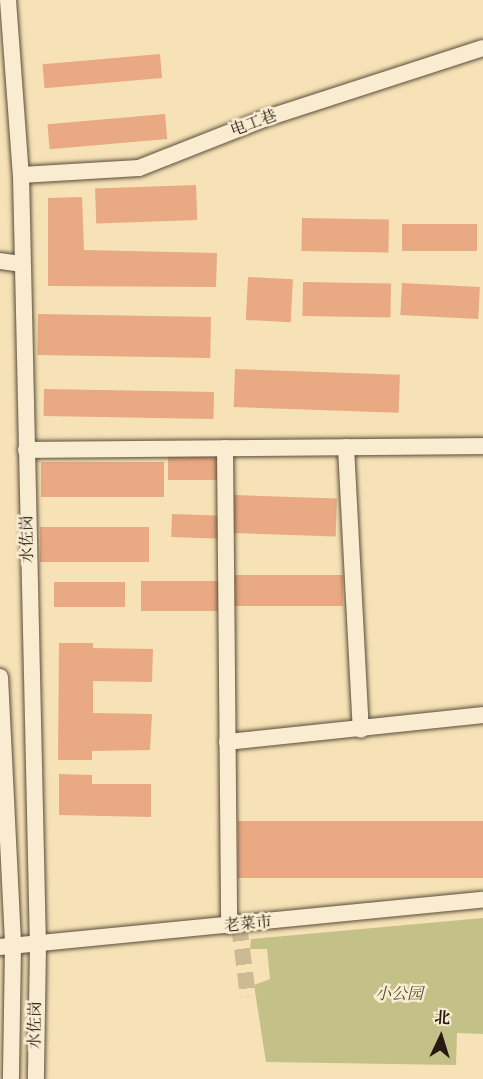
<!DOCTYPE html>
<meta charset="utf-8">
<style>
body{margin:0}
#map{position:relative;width:483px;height:1079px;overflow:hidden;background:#f6e2b6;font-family:"IM FELL English","Noto Serif SC",serif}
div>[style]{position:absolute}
.green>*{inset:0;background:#c4c188}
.building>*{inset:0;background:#e8a983;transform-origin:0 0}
.minor-tunnel>*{height:16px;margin-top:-8px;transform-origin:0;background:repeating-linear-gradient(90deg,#ccba95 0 16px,transparent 0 24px)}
.roads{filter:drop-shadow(0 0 2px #594d3a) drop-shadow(0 0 2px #594d3a)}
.minor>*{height:16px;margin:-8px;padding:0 8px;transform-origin:8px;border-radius:8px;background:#f9ecd0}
span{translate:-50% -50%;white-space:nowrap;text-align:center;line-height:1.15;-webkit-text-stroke:5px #f9ecd0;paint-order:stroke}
.street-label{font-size:16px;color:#251b11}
.park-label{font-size:16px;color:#554d35;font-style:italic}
.north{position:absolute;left:411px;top:1007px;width:60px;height:60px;-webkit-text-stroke:4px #f9ecd0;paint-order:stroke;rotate:4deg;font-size:16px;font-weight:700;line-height:24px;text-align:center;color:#251b11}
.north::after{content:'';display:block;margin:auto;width:21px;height:27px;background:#251b11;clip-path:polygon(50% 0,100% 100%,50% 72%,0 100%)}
</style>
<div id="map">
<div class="green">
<i style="clip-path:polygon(483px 918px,483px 1034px,457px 1033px,456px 1065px,266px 1062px,254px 985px,270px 979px,267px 949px,250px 949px,251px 939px)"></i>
</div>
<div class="building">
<i style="left:160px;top:54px;width:24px;height:118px;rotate:85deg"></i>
<i style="left:165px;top:114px;width:25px;height:118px;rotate:85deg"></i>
<i style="left:196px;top:185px;width:35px;height:101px;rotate:88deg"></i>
<i style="clip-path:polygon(82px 197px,84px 250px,217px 253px,216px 287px,48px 286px,48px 198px)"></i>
<i style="left:302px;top:218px;width:87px;height:33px;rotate:1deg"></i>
<i style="left:402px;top:224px;width:75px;height:27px"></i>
<i style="left:248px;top:277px;width:45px;height:43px;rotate:3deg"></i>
<i style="left:303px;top:282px;width:88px;height:34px;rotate:1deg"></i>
<i style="left:402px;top:283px;width:78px;height:32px;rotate:3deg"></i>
<i style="left:38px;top:314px;width:173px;height:41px;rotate:1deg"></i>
<i style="left:235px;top:369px;width:165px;height:38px;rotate:2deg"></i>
<i style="left:44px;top:389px;width:170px;height:27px;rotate:1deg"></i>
<i style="left:168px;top:456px;width:51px;height:24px"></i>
<i style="left:41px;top:462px;width:123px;height:35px"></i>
<i style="left:234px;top:495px;width:103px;height:38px;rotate:2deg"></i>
<i style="left:172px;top:514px;width:52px;height:23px;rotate:2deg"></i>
<i style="left:40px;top:527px;width:109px;height:35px"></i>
<i style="left:343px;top:575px;width:31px;height:110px;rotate:90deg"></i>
<i style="left:141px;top:581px;width:78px;height:30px"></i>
<i style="left:125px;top:582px;width:25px;height:71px;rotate:90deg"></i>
<i style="clip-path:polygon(59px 643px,93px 643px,93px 648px,153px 649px,152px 682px,93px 681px,93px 713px,152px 714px,150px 750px,92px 751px,92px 760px,58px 760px)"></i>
<i style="clip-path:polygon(59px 774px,92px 775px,92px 784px,151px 784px,151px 817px,59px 815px)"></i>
<i style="left:483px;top:821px;width:57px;height:245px;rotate:90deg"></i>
</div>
<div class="minor-tunnel">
<i style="left:239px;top:925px;width:72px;rotate:82.8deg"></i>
</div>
<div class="roads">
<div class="minor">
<i style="left:8px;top:0;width:175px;rotate:85.8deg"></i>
<i style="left:21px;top:175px;width:770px;rotate:88.74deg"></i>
<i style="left:38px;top:945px;width:134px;rotate:90.9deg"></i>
<i style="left:21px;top:175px;width:118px;rotate:-3.4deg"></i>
<i style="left:139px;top:168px;width:131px;rotate:-21.5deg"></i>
<i style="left:261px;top:120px;width:233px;rotate:-18deg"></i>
<i style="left:0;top:261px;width:22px;rotate:8deg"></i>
<i style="left:346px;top:447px;width:283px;rotate:87deg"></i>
<i style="left:225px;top:448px;width:478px;rotate:89.5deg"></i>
<i style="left:26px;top:450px;width:457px;rotate:-0.5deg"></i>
<i style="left:0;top:677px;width:269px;rotate:87.2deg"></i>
<i style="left:13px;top:946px;width:133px;rotate:90.9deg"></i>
<i style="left:227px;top:742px;width:257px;rotate:-6deg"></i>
<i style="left:0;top:947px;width:485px;rotate:-5.6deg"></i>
</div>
</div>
<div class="street-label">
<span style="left:254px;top:124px;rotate:-20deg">电工巷</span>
<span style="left:28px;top:539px;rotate:-91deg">水佐岗</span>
<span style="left:248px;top:925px;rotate:-5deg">老菜市</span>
<span style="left:36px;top:1025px;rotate:-89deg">水佐岗</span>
</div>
<div class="park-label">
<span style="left:399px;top:995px">小公园</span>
</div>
<div class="north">北</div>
</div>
